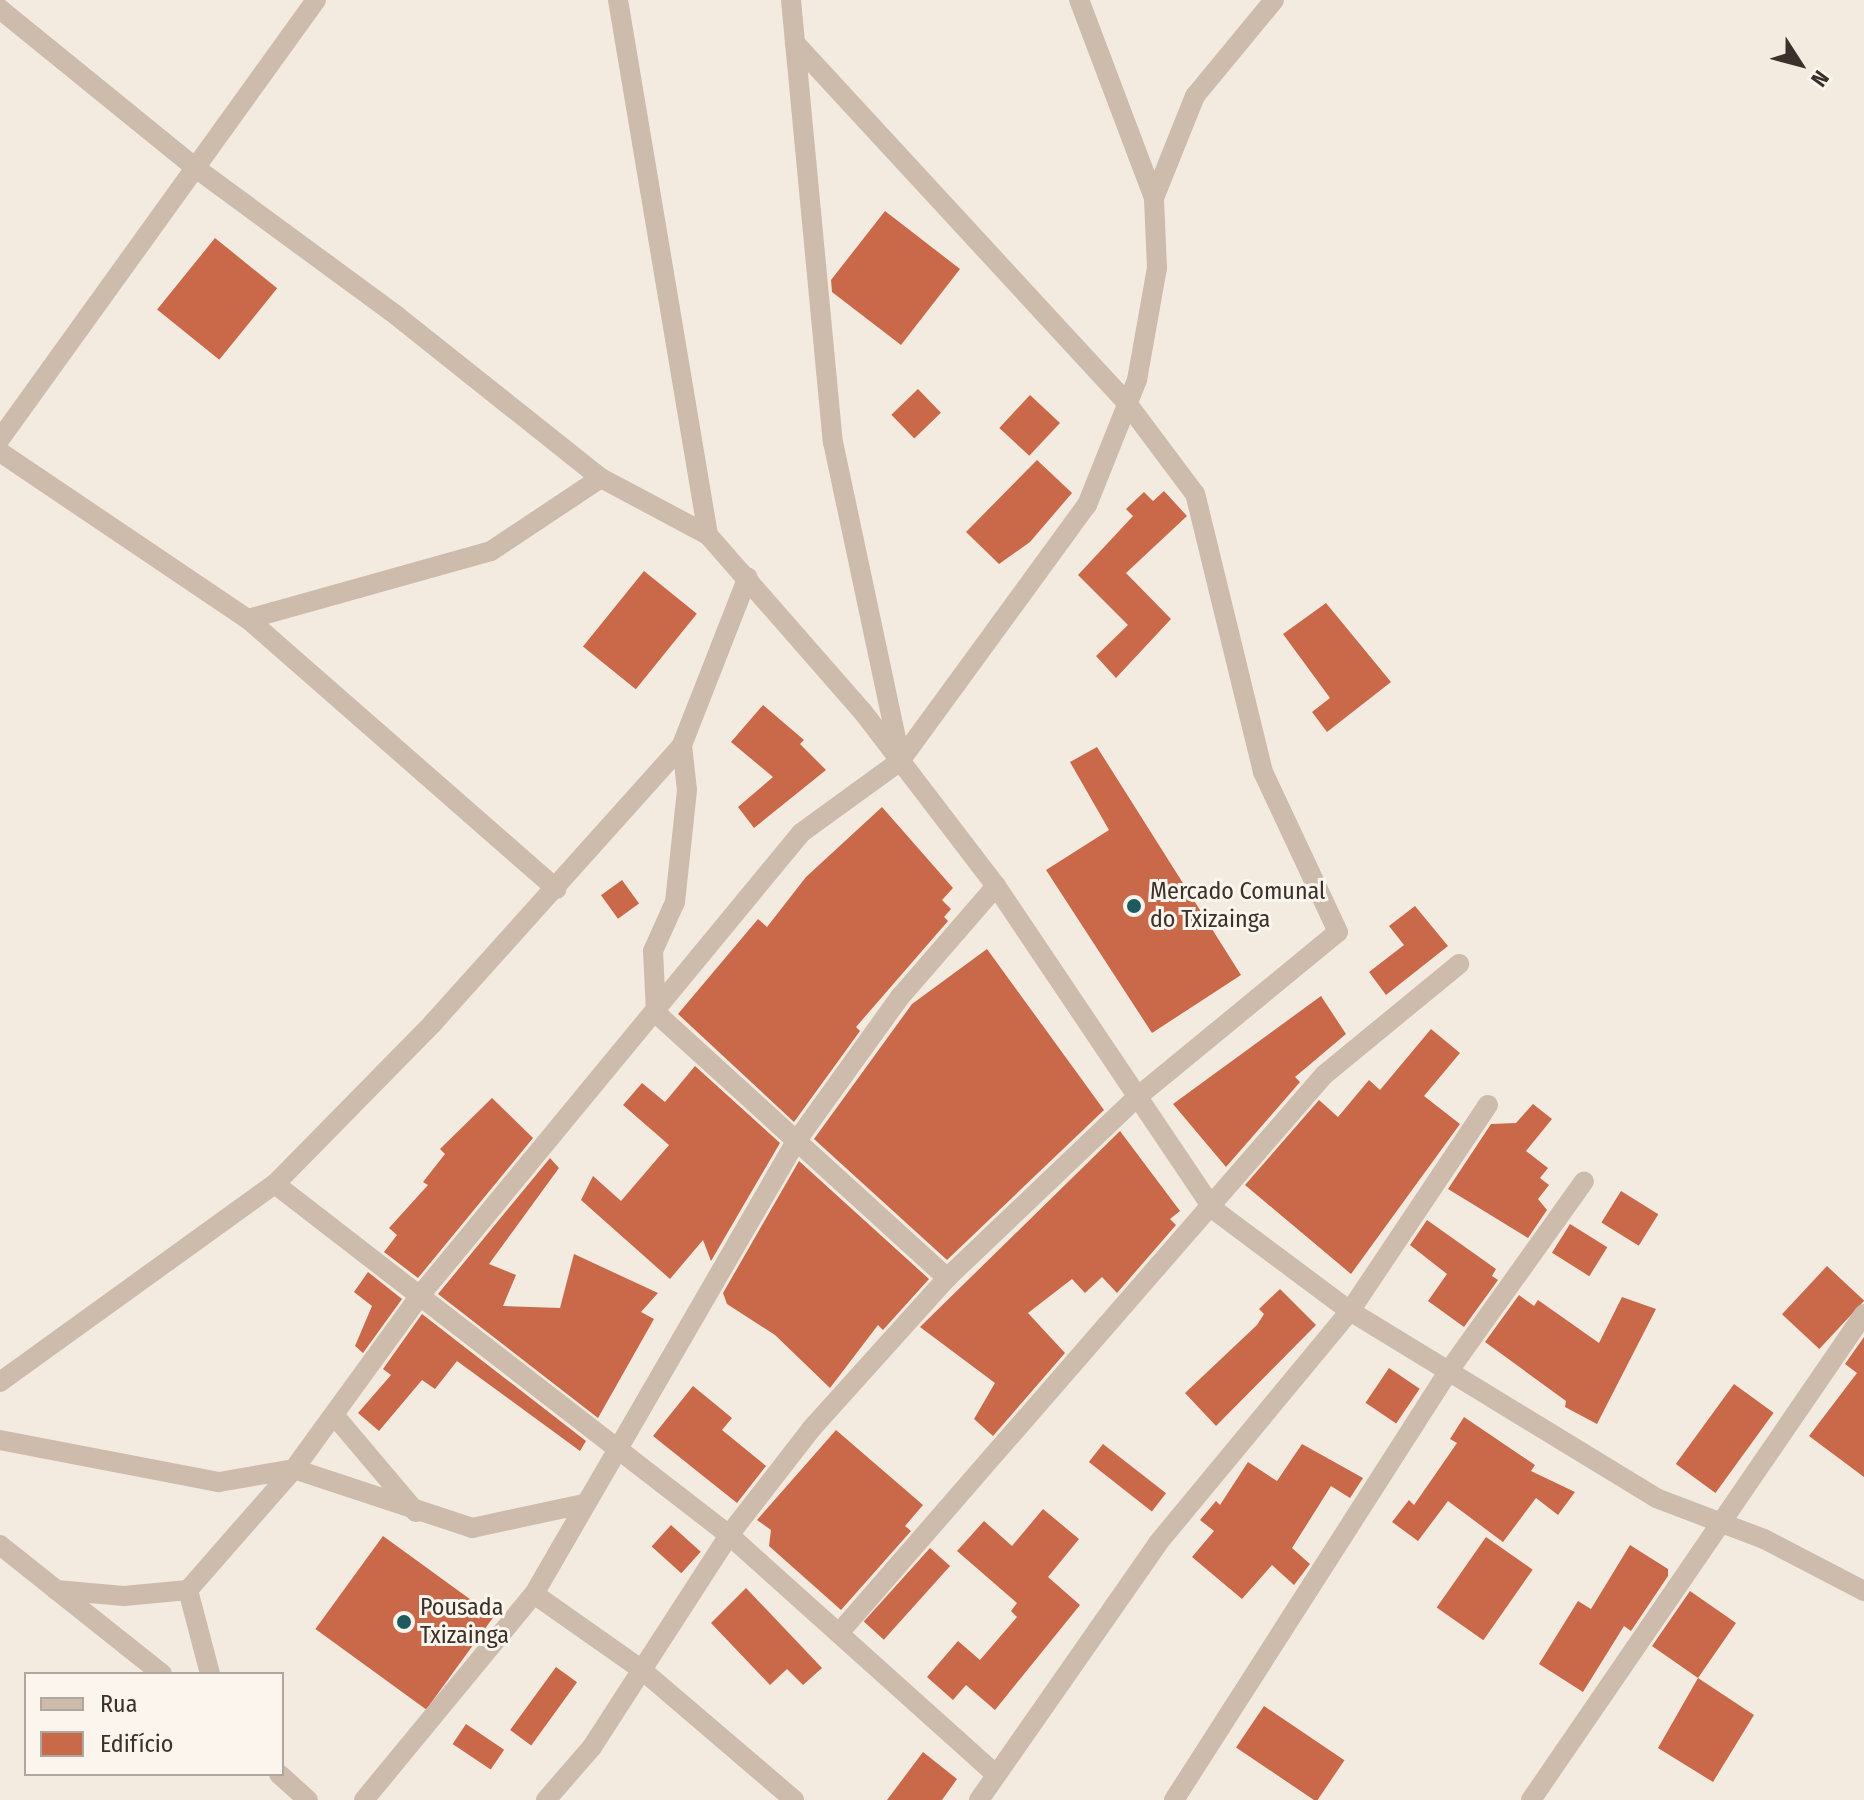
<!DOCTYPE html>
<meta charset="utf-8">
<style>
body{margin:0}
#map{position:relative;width:1864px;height:1800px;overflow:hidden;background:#f4ebe0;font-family:"Fira Sans Condensed",sans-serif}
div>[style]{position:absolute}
.building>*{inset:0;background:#c96949;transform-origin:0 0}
.minor>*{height:20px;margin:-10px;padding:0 10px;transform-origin:10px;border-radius:10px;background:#cdbbab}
.dots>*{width:22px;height:22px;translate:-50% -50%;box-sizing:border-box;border:4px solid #fbf5ed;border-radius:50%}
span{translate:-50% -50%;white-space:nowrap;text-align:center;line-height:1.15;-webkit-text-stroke:6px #fbf5ed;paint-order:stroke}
.poi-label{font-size:24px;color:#3b302b}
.left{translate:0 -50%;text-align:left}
.legend{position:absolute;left:24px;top:1672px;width:260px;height:104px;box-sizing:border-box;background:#fbf5ed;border:2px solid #aea69f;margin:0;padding:10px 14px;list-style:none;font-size:24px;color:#3b302b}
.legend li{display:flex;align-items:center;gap:16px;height:40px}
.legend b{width:40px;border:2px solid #aea69f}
.north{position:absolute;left:1760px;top:24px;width:80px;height:80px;-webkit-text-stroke:6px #fbf5ed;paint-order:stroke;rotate:126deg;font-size:22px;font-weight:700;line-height:32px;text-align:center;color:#3b302b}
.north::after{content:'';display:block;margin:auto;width:28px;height:36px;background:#3b302b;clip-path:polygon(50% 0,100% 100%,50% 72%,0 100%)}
</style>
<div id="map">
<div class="building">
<i style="clip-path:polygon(885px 211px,960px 269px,901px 345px,832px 292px,831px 280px)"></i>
<i style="left:215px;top:238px;width:80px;height:92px;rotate:39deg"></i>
<i style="left:918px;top:389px;width:33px;height:37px;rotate:46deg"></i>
<i style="left:1030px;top:395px;width:41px;height:45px;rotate:43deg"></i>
<i style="clip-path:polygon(1037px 460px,1072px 493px,1030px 542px,999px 564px,966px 532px)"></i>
<i style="clip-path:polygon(1164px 491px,1187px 516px,1126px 573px,1171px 619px,1116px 678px,1096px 656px,1128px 625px,1078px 575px,1133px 516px,1126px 509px,1144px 492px,1153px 501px)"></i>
<i style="left:644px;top:571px;width:68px;height:97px;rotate:39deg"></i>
<i style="clip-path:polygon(1326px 603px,1391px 682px,1327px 732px,1312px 712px,1330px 698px,1283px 634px)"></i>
<i style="clip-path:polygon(763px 705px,804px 740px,800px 744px,826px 770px,754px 828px,738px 807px,773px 777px,731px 742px)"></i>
<i style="clip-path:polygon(1097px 747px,1241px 975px,1152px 1033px,1046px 870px,1109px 830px,1070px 762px)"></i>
<i style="clip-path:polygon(882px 807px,953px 888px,942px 900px,951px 909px,944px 917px,948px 921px,856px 1027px,860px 1031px,794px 1122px,678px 1014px,758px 919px,767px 927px,806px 877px)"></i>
<i style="left:622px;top:880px;width:29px;height:26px;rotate:54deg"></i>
<i style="clip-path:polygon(1415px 906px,1448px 946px,1386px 995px,1369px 972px,1404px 945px,1389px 926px)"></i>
<i style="clip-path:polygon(987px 949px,1104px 1110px,947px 1260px,814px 1139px,912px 1004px)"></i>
<i style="clip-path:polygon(1321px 996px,1346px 1034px,1295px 1077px,1300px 1082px,1226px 1167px,1173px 1104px)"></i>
<i style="clip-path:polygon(1431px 1029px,1460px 1053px,1424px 1096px,1460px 1124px,1351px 1274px,1245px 1185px,1319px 1100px,1338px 1117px,1369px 1080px,1380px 1090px)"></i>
<i style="clip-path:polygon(695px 1066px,780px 1143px,711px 1261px,703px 1240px,670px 1279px,581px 1200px,593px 1176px,621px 1201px,669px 1145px,623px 1105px,642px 1083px,665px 1102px)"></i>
<i style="clip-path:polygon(492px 1098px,533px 1138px,418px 1278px,384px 1252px,397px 1235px,389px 1228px,428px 1185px,423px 1182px,445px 1154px,440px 1149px)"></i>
<i style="clip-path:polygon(1533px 1104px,1552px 1119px,1526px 1151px,1548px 1168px,1540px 1178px,1549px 1185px,1538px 1199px,1547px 1210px,1528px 1238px,1448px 1189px,1491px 1124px,1516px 1123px)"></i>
<i style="clip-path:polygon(1120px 1131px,1180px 1211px,1170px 1219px,1176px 1225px,1117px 1293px,1102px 1277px,1085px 1293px,1072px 1279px,1028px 1313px,1065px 1353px,993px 1436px,974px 1419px,995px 1383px,920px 1327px)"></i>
<i style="clip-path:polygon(550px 1158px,559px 1168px,489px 1264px,516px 1275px,503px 1306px,560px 1308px,574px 1254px,658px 1293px,641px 1312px,654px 1319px,598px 1418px,438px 1294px)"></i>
<i style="clip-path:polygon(799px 1161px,929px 1279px,883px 1330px,878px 1325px,830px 1388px,775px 1335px,727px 1304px,723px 1293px)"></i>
<i style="left:1621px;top:1191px;width:44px;height:37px;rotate:32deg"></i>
<i style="clip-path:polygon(1427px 1220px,1496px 1269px,1492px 1276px,1498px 1280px,1464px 1327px,1428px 1301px,1447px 1274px,1410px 1245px)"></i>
<i style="left:1570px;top:1224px;width:44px;height:34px;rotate:32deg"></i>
<i style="left:1827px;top:1266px;width:51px;height:66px;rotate:43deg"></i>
<i style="clip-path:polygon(368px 1272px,402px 1299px,363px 1353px,355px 1346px,372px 1306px,354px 1292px)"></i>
<i style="clip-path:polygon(1280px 1289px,1316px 1325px,1216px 1426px,1185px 1393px,1257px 1325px,1264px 1314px,1259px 1309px)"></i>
<i style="clip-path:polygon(1519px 1295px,1534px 1306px,1538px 1300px,1599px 1343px,1622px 1297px,1656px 1309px,1597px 1424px,1565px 1407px,1566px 1401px,1485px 1342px)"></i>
<i style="clip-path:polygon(422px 1314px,586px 1441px,580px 1451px,457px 1361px,435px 1389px,422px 1380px,379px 1431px,358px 1413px,391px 1375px,383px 1369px)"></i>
<i style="clip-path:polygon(1864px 1337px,1864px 1477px,1809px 1436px,1857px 1373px,1845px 1364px)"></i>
<i style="left:1389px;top:1368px;width:37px;height:42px;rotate:34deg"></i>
<i style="left:1734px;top:1384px;width:49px;height:99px;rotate:36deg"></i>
<i style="clip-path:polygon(693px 1386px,732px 1418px,722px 1430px,766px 1466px,737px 1503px,653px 1436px)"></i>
<i style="clip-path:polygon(1464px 1417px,1535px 1465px,1531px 1471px,1575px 1492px,1558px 1515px,1536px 1498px,1503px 1542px,1448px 1501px,1418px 1541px,1392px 1522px,1409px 1500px,1414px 1505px,1457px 1443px,1450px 1439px)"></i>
<i style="clip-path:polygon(836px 1430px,923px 1505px,905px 1526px,911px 1531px,841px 1610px,769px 1546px,771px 1530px,757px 1520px)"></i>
<i style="left:1103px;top:1444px;width:80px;height:23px;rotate:38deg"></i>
<i style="clip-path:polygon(1302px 1444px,1363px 1478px,1350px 1498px,1331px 1486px,1292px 1548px,1310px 1564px,1294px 1585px,1272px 1565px,1242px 1599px,1192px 1557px,1214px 1531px,1200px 1520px,1216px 1501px,1220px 1505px,1248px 1462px,1277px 1481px)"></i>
<i style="clip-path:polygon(1043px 1509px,1079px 1539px,1048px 1577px,1080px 1605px,995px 1710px,966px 1685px,953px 1700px,927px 1677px,958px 1641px,980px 1660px,1017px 1617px,1011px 1611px,1017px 1603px,957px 1551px,984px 1521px,1012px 1546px)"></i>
<i style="left:671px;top:1525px;width:40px;height:29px;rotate:42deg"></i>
<i style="left:383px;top:1536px;width:137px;height:115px;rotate:36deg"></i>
<i style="left:1486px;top:1537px;width:57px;height:86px;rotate:35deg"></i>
<i style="clip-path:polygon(1630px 1545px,1668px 1569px,1668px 1576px,1631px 1631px,1624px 1626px,1583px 1692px,1539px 1664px,1578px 1601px,1591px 1609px)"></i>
<i style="left:930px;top:1548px;width:27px;height:99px;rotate:42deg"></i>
<i style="clip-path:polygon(746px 1588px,822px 1668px,803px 1685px,787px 1669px,770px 1685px,711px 1623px)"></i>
<i style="clip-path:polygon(1690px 1591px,1736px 1623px,1698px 1678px,1754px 1715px,1713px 1782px,1658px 1748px,1698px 1678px,1652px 1646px)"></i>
<i style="left:556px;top:1667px;width:26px;height:78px;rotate:36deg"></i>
<i style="left:1264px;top:1706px;width:97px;height:50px;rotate:34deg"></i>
<i style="left:466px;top:1724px;width:46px;height:24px;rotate:34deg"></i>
<i style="clip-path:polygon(923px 1752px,957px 1779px,942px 1800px,887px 1800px)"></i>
</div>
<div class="minor">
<i style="left:618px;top:0;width:543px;rotate:80.45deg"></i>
<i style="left:791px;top:0;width:444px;rotate:84.6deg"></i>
<i style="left:833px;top:442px;width:318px;rotate:78deg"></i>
<i style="left:0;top:9px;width:249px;rotate:39.1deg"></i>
<i style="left:193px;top:166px;width:253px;rotate:36.3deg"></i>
<i style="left:397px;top:316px;width:260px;rotate:38.5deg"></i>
<i style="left:601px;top:478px;width:121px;rotate:28deg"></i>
<i style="left:708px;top:535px;width:235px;rotate:48.8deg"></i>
<i style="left:863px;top:712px;width:219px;rotate:52.6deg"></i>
<i style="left:996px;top:886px;width:389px;rotate:56.1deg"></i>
<i style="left:1213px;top:1209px;width:171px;rotate:36.7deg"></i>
<i style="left:1350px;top:1311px;width:359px;rotate:31.4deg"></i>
<i style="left:1656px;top:1498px;width:116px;rotate:20.8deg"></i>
<i style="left:1764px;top:1539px;width:113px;rotate:27.5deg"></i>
<i style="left:1154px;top:198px;width:110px;rotate:-68.1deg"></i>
<i style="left:1195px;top:96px;width:124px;rotate:-50.5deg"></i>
<i style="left:0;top:439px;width:541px;rotate:-54.25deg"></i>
<i style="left:0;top:452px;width:299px;rotate:34deg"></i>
<i style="left:248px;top:619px;width:410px;rotate:41.2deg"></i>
<i style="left:248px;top:619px;width:252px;rotate:-15.6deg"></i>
<i style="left:491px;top:551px;width:132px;rotate:-33.6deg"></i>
<i style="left:682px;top:745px;width:45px;rotate:83.7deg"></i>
<i style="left:687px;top:790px;width:113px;rotate:96.1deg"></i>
<i style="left:675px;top:902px;width:54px;rotate:114.2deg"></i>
<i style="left:653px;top:951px;width:62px;rotate:87.2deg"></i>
<i style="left:656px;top:1013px;width:394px;rotate:42.3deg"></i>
<i style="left:275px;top:1184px;width:574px;rotate:37.71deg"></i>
<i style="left:729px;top:1535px;width:355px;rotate:41.9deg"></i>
<i style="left:0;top:1382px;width:339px;rotate:-35.8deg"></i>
<i style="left:275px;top:1184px;width:226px;rotate:-45.5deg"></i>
<i style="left:433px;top:1023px;width:373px;rotate:-48.1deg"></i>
<i style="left:682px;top:745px;width:180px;rotate:-68.6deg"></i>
<i style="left:334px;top:1415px;width:127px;rotate:49.8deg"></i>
<i style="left:0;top:1440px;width:223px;rotate:10.9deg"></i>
<i style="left:219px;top:1482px;width:76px;rotate:-9.8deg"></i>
<i style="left:294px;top:1469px;width:188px;rotate:18.3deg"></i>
<i style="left:472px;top:1528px;width:114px;rotate:-12.2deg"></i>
<i style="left:0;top:1545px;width:207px;rotate:38.5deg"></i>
<i style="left:56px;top:1590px;width:68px;rotate:5deg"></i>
<i style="left:124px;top:1596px;width:64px;rotate:-5.4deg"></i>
<i style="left:188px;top:1590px;width:161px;rotate:-48.8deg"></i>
<i style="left:294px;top:1469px;width:218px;rotate:-54deg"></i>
<i style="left:422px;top:1293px;width:596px;rotate:-50.51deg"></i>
<i style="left:801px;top:833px;width:122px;rotate:-36deg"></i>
<i style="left:900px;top:761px;width:317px;rotate:-53.9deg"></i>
<i style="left:1087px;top:505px;width:135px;rotate:-68.2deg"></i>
<i style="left:1137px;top:380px;width:114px;rotate:-79.9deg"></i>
<i style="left:1157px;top:268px;width:70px;rotate:-92.5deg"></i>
<i style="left:1154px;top:198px;width:212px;rotate:-110.7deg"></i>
<i style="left:188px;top:1590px;width:87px;rotate:75.3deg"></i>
<i style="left:534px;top:1594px;width:132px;rotate:35.1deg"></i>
<i style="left:642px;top:1670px;width:200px;rotate:40.5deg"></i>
<i style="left:839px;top:1633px;width:739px;rotate:-49deg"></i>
<i style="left:1324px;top:1075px;width:175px;rotate:-39.4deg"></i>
<i style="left:279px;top:1774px;width:39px;rotate:42deg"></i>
<i style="left:364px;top:1800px;width:267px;rotate:-50.5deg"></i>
<i style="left:534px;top:1594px;width:521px;rotate:-59.94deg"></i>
<i style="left:795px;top:1143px;width:180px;rotate:-54.3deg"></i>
<i style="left:900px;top:997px;width:147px;rotate:-49.1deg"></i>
<i style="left:546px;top:1800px;width:70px;rotate:-49deg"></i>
<i style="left:592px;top:1747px;width:252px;rotate:-57.1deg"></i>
<i style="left:729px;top:1535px;width:135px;rotate:-52.2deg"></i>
<i style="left:812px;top:1428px;width:202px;rotate:-48deg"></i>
<i style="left:947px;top:1278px;width:261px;rotate:-43.6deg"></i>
<i style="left:1136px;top:1098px;width:261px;rotate:-39.4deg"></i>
<i style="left:1338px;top:932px;width:177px;rotate:-115.1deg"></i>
<i style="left:1263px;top:772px;width:286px;rotate:-103.7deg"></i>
<i style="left:1195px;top:494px;width:114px;rotate:-126.8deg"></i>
<i style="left:1127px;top:403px;width:490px;rotate:-132.7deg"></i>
<i style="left:979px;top:1800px;width:313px;rotate:-55.1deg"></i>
<i style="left:1158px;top:1543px;width:301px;rotate:-50.4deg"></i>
<i style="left:1350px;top:1311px;width:248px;rotate:-56.2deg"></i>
<i style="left:1174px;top:1800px;width:508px;rotate:-57.37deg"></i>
<i style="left:1448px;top:1372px;width:234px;rotate:-54.5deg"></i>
<i style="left:1531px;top:1800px;width:589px;rotate:-55.58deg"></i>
</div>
<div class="dots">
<i style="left:1134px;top:906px;background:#1e5a5e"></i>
<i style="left:404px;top:1622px;background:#1e5a5e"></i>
</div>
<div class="poi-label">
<span class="left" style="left:1150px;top:906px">Mercado Comunal<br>do Txizainga</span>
<span class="left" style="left:420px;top:1622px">Pousada<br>Txizainga</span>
</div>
<ul class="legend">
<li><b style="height:10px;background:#cdbbab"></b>Rua</li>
<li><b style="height:22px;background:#c96949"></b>Edifício</li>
</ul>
<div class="north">N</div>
</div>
